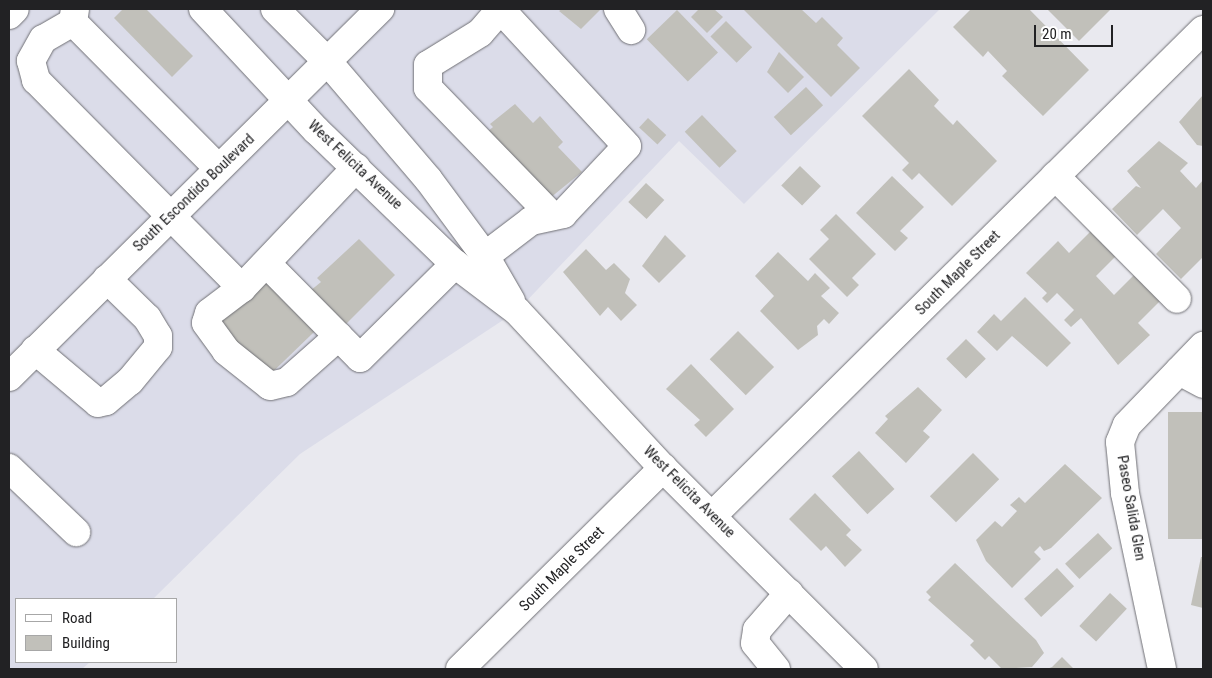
<!DOCTYPE html>
<style>
body{margin:0}
#map{position:relative;width:1212px;height:678px;overflow:hidden;background:#e9e9ef;font-family:"Roboto Condensed",sans-serif}
div>[style]{position:absolute}
.built>*{inset:0;background:#dbdce9}
.building>*{inset:0;background:#c1c0ba;transform-origin:0 0}
.roads{filter:drop-shadow(0 0 1px #707075) drop-shadow(0 0 1px #707075)}
.minor>*{height:28px;margin:-14px;padding:0 14px;transform-origin:14px;border-radius:14px;background:#fff}
.major>*{height:28px;margin:-14px;padding:0 14px;transform-origin:14px;border-radius:14px;background:#fff}
span{translate:-50% -50%;white-space:nowrap;text-align:center;line-height:1.15;-webkit-text-stroke:5px #fff;paint-order:stroke}
.street-label{font-size:15px;color:#222224}
.frame{position:absolute;inset:0;border:10px solid #222224;pointer-events:none}
.legend{position:absolute;left:15px;top:598px;width:162px;height:65px;box-sizing:border-box;background:#fff;border:1px solid #a7a7a7;margin:0;padding:6px 9px;list-style:none;font-size:15px;color:#222224}
.legend li{display:flex;align-items:center;gap:10px;height:25px}
.legend b{width:25px;border:1px solid #a7a7a7}
.scale{position:absolute;left:1034px;top:25px;width:79px;height:22px;box-sizing:border-box;border:2px solid #222224;border-top:0;padding-left:6px;font-size:15px;line-height:18px;white-space:nowrap;color:#222224;-webkit-text-stroke:4px #fff;paint-order:stroke}
</style>
<div id="map">
<div class="built">
<i style="clip-path:polygon(9px 9px,940px 9px,744px 204px,679px 141px,517px 311px,300px 454px,153px 599px,16px 599px,16px 662px,90px 662px,82px 669px,9px 669px)"></i>
</div>
<div class="building">
<i style="clip-path:polygon(123px 9px,146px 9px,193px 56px,172px 77px,114px 18px)"></i>
<i style="clip-path:polygon(562px 9px,601px 9px,581px 29px,559px 11px)"></i>
<i style="clip-path:polygon(699px 9px,714px 9px,723px 17px,707px 33px,691px 17px)"></i>
<i style="clip-path:polygon(743px 9px,801px 9px,816px 23px,822px 17px,843px 38px,837px 45px,860px 68px,831px 97px)"></i>
<i style="clip-path:polygon(971px 9px,1029px 9px,1089px 70px,1043px 116px,1002px 76px,1007px 71px,988px 51px,983px 57px,953px 27px)"></i>
<i style="clip-path:polygon(1047px 9px,1111px 9px,1079px 41px)"></i>
<i style="left:677px;top:10px;width:59px;height:42px;rotate:46deg"></i>
<i style="left:726px;top:21px;width:37px;height:22px;rotate:45deg"></i>
<i style="clip-path:polygon(779px 52px,804px 77px,788px 93px,767px 72px)"></i>
<i style="clip-path:polygon(909px 69px,939px 100px,934px 106px,953px 125px,957px 120px,997px 161px,952px 206px,919px 173px,912px 180px,902px 170px,909px 163px,862px 116px)"></i>
<i style="left:806px;top:87px;width:25px;height:44px;rotate:47deg"></i>
<i style="clip-path:polygon(1203px 95px,1203px 146px,1197px 145px,1179px 122px)"></i>
<i style="clip-path:polygon(515px 104px,533px 123px,540px 116px,563px 142px,558px 147px,582px 172px,550px 198px,486px 133px,493px 127px,490px 124px)"></i>
<i style="left:702px;top:115px;width:50px;height:24px;rotate:46deg"></i>
<i style="left:648px;top:118px;width:25px;height:13px;rotate:43deg"></i>
<i style="clip-path:polygon(1159px 141px,1188px 163px,1180px 171px,1196px 188px,1203px 180px,1203px 257px,1181px 279px,1156px 254px,1181px 228px,1163px 209px,1137px 235px,1112px 209px,1136px 186px,1141px 188px,1127px 171px)"></i>
<i style="left:800px;top:166px;width:29px;height:27px;rotate:44deg"></i>
<i style="clip-path:polygon(892px 176px,924px 207px,900px 231px,908px 238px,895px 251px,856px 213px)"></i>
<i style="left:646px;top:183px;width:25px;height:26px;rotate:43deg"></i>
<i style="clip-path:polygon(836px 214px,876px 254px,852px 278px,859px 285px,847px 297px,809px 259px,829px 239px,820px 230px)"></i>
<i style="clip-path:polygon(1094px 228px,1119px 253px,1096px 276px,1114px 295px,1137px 272px,1163px 298px,1138px 323px,1150px 335px,1118px 365px,1081px 318px,1071px 327px,1064px 320px,1074px 310px,1057px 293px,1047px 303px,1042px 298px,1047px 293px,1026px 273px,1058px 241px,1069px 253px)"></i>
<i style="clip-path:polygon(665px 235px,686px 256px,659px 283px,642px 266px)"></i>
<i style="clip-path:polygon(359px 239px,395px 275px,345px 325px,310px 291px,321px 282px,317px 278px)"></i>
<i style="clip-path:polygon(586px 249px,606px 270px,614px 263px,630px 279px,625px 293px,637px 305px,621px 321px,608px 307px,600px 316px,563px 272px)"></i>
<i style="clip-path:polygon(778px 252px,808px 281px,815px 273px,830px 288px,821px 296px,839px 313px,829px 324px,824px 319px,817px 326px,818px 335px,798px 350px,760px 311px,774px 296px,755px 276px)"></i>
<i style="left:263px;top:277px;width:75px;height:68px;rotate:46deg"></i>
<i style="clip-path:polygon(1025px 297px,1071px 343px,1047px 367px,1012px 336px,997px 351px,977px 332px,994px 314px,1001px 321px)"></i>
<i style="left:738px;top:331px;width:51px;height:40px;rotate:45deg"></i>
<i style="left:966px;top:339px;width:28px;height:28px;rotate:45deg"></i>
<i style="clip-path:polygon(691px 364px,734px 409px,706px 437px,694px 425px,700px 420px,666px 389px)"></i>
<i style="clip-path:polygon(918px 387px,942px 410px,923px 431px,930px 437px,906px 463px,875px 433px,888px 419px,885px 416px)"></i>
<i style="left:1168px;top:412px;width:35px;height:127px"></i>
<i style="left:859px;top:451px;width:52px;height:37px;rotate:47deg"></i>
<i style="left:973px;top:453px;width:37px;height:61px;rotate:45deg"></i>
<i style="clip-path:polygon(1065px 464px,1102px 498px,1051px 548px,1044px 551px,1040px 546px,1034px 552px,1041px 559px,1012px 588px,986px 561px,976px 540px,995px 521px,1002px 527px,1017px 511px,1010px 505px,1019px 497px,1025px 503px)"></i>
<i style="clip-path:polygon(815px 493px,851px 530px,846px 535px,862px 550px,845px 567px,826px 546px,821px 551px,789px 519px)"></i>
<i style="left:1098px;top:533px;width:21px;height:45px;rotate:47deg"></i>
<i style="clip-path:polygon(1201px 557px,1203px 557px,1203px 608px,1191px 605px)"></i>
<i style="clip-path:polygon(955px 563px,1036px 640px,1044px 653px,1032px 667px,1002px 669px,989px 656px,985px 660px,970px 645px,974px 641px,928px 600px,931px 597px,926px 592px)"></i>
<i style="left:1057px;top:568px;width:25px;height:45px;rotate:47deg"></i>
<i style="left:1110px;top:593px;width:23px;height:45px;rotate:43deg"></i>
<i style="clip-path:polygon(1062px 657px,1074px 669px,1047px 669px,1052px 667px)"></i>
</div>
<div class="roads">
<div class="minor">
<i style="left:75px;top:9px;width:13px;rotate:99deg"></i>
<i style="left:73px;top:22px;width:206px;rotate:45.2deg"></i>
<i style="left:618px;top:9px;width:25px;rotate:58deg"></i>
<i style="left:500px;top:10px;width:30px;rotate:131deg"></i>
<i style="left:480px;top:33px;width:61px;rotate:148.4deg"></i>
<i style="left:428px;top:65px;width:23px;rotate:90deg"></i>
<i style="left:428px;top:88px;width:178px;rotate:45.9deg"></i>
<i style="left:9px;top:15px;width:8px;rotate:-45deg"></i>
<i style="left:73px;top:22px;width:34px;rotate:150deg"></i>
<i style="left:43px;top:39px;width:25px;rotate:119deg"></i>
<i style="left:31px;top:61px;width:20px;rotate:75deg"></i>
<i style="left:36px;top:80px;width:293px;rotate:45.3deg"></i>
<i style="left:242px;top:288px;width:166px;rotate:-46.5deg"></i>
<i style="left:1055px;top:176px;width:173px;rotate:45.2deg"></i>
<i style="left:485px;top:256px;width:58px;rotate:-37.3deg"></i>
<i style="left:531px;top:221px;width:33px;rotate:-12deg"></i>
<i style="left:563px;top:214px;width:93px;rotate:-46.7deg"></i>
<i style="left:627px;top:146px;width:187px;rotate:-132.8deg"></i>
<i style="left:267px;top:264px;width:132px;rotate:45.3deg"></i>
<i style="left:360px;top:358px;width:134px;rotate:-44.7deg"></i>
<i style="left:242px;top:288px;width:41px;rotate:142.9deg"></i>
<i style="left:209px;top:313px;width:10px;rotate:107deg"></i>
<i style="left:206px;top:323px;width:34px;rotate:54deg"></i>
<i style="left:226px;top:351px;width:56px;rotate:38.5deg"></i>
<i style="left:270px;top:386px;width:17px;rotate:-13deg"></i>
<i style="left:287px;top:382px;width:69px;rotate:-41.5deg"></i>
<i style="left:35px;top:350px;width:82px;rotate:40.1deg"></i>
<i style="left:98px;top:403px;width:8px;rotate:-14deg"></i>
<i style="left:106px;top:401px;width:31px;rotate:-40deg"></i>
<i style="left:130px;top:381px;width:44px;rotate:-50.5deg"></i>
<i style="left:158px;top:347px;width:11px;rotate:-90deg"></i>
<i style="left:158px;top:336px;width:21px;rotate:-121deg"></i>
<i style="left:147px;top:318px;width:56px;rotate:-135.7deg"></i>
<i style="left:1179px;top:371px;width:27px;rotate:28deg"></i>
<i style="left:9px;top:468px;width:93px;rotate:43.7deg"></i>
<i style="left:712px;top:516px;width:691px;rotate:-44.71deg"></i>
<i style="left:460px;top:669px;width:286px;rotate:-44.7deg"></i>
<i style="left:776px;top:669px;width:33px;rotate:-129deg"></i>
<i style="left:755px;top:643px;width:13px;rotate:-81deg"></i>
<i style="left:757px;top:630px;width:49px;rotate:-49.1deg"></i>
<i style="left:1162px;top:669px;width:180px;rotate:-101.9deg"></i>
<i style="left:1125px;top:493px;width:51px;rotate:-95.6deg"></i>
<i style="left:1120px;top:442px;width:18px;rotate:-68deg"></i>
<i style="left:1127px;top:425px;width:110px;rotate:-46.1deg"></i>
</div>
<div class="major">
<i style="left:203px;top:9px;width:166px;rotate:47deg"></i>
<i style="left:316px;top:130px;width:193px;rotate:44deg"></i>
<i style="left:455px;top:264px;width:78px;rotate:37.2deg"></i>
<i style="left:517px;top:311px;width:214px;rotate:47.1deg"></i>
<i style="left:663px;top:468px;width:284px;rotate:45deg"></i>
<i style="left:275px;top:9px;width:75px;rotate:45deg"></i>
<i style="left:328px;top:62px;width:154px;rotate:49.5deg"></i>
<i style="left:428px;top:179px;width:96px;rotate:53.5deg"></i>
<i style="left:485px;top:256px;width:52px;rotate:60deg"></i>
<i style="left:9px;top:377px;width:523px;rotate:-44.77deg"></i>
</div>
</div>
<div class="street-label">
<span style="left:355px;top:165px;rotate:43deg">West Felicita Avenue</span>
<span style="left:194px;top:193px;rotate:-44deg">South Escondido Boulevard</span>
<span style="left:958px;top:273px;rotate:-45deg">South Maple Street</span>
<span style="left:689px;top:492px;rotate:45deg">West Felicita Avenue</span>
<span style="left:1131px;top:508px;rotate:80deg">Paseo Salida Glen</span>
<span style="left:562px;top:569px;rotate:-45deg">South Maple Street</span>
</div>
<div class="frame"></div>
<ul class="legend">
<li><b style="height:6px;background:#fff"></b>Road</li>
<li><b style="height:14px;background:#c1c0ba"></b>Building</li>
</ul>
<div class="scale">20 m</div>
</div>
